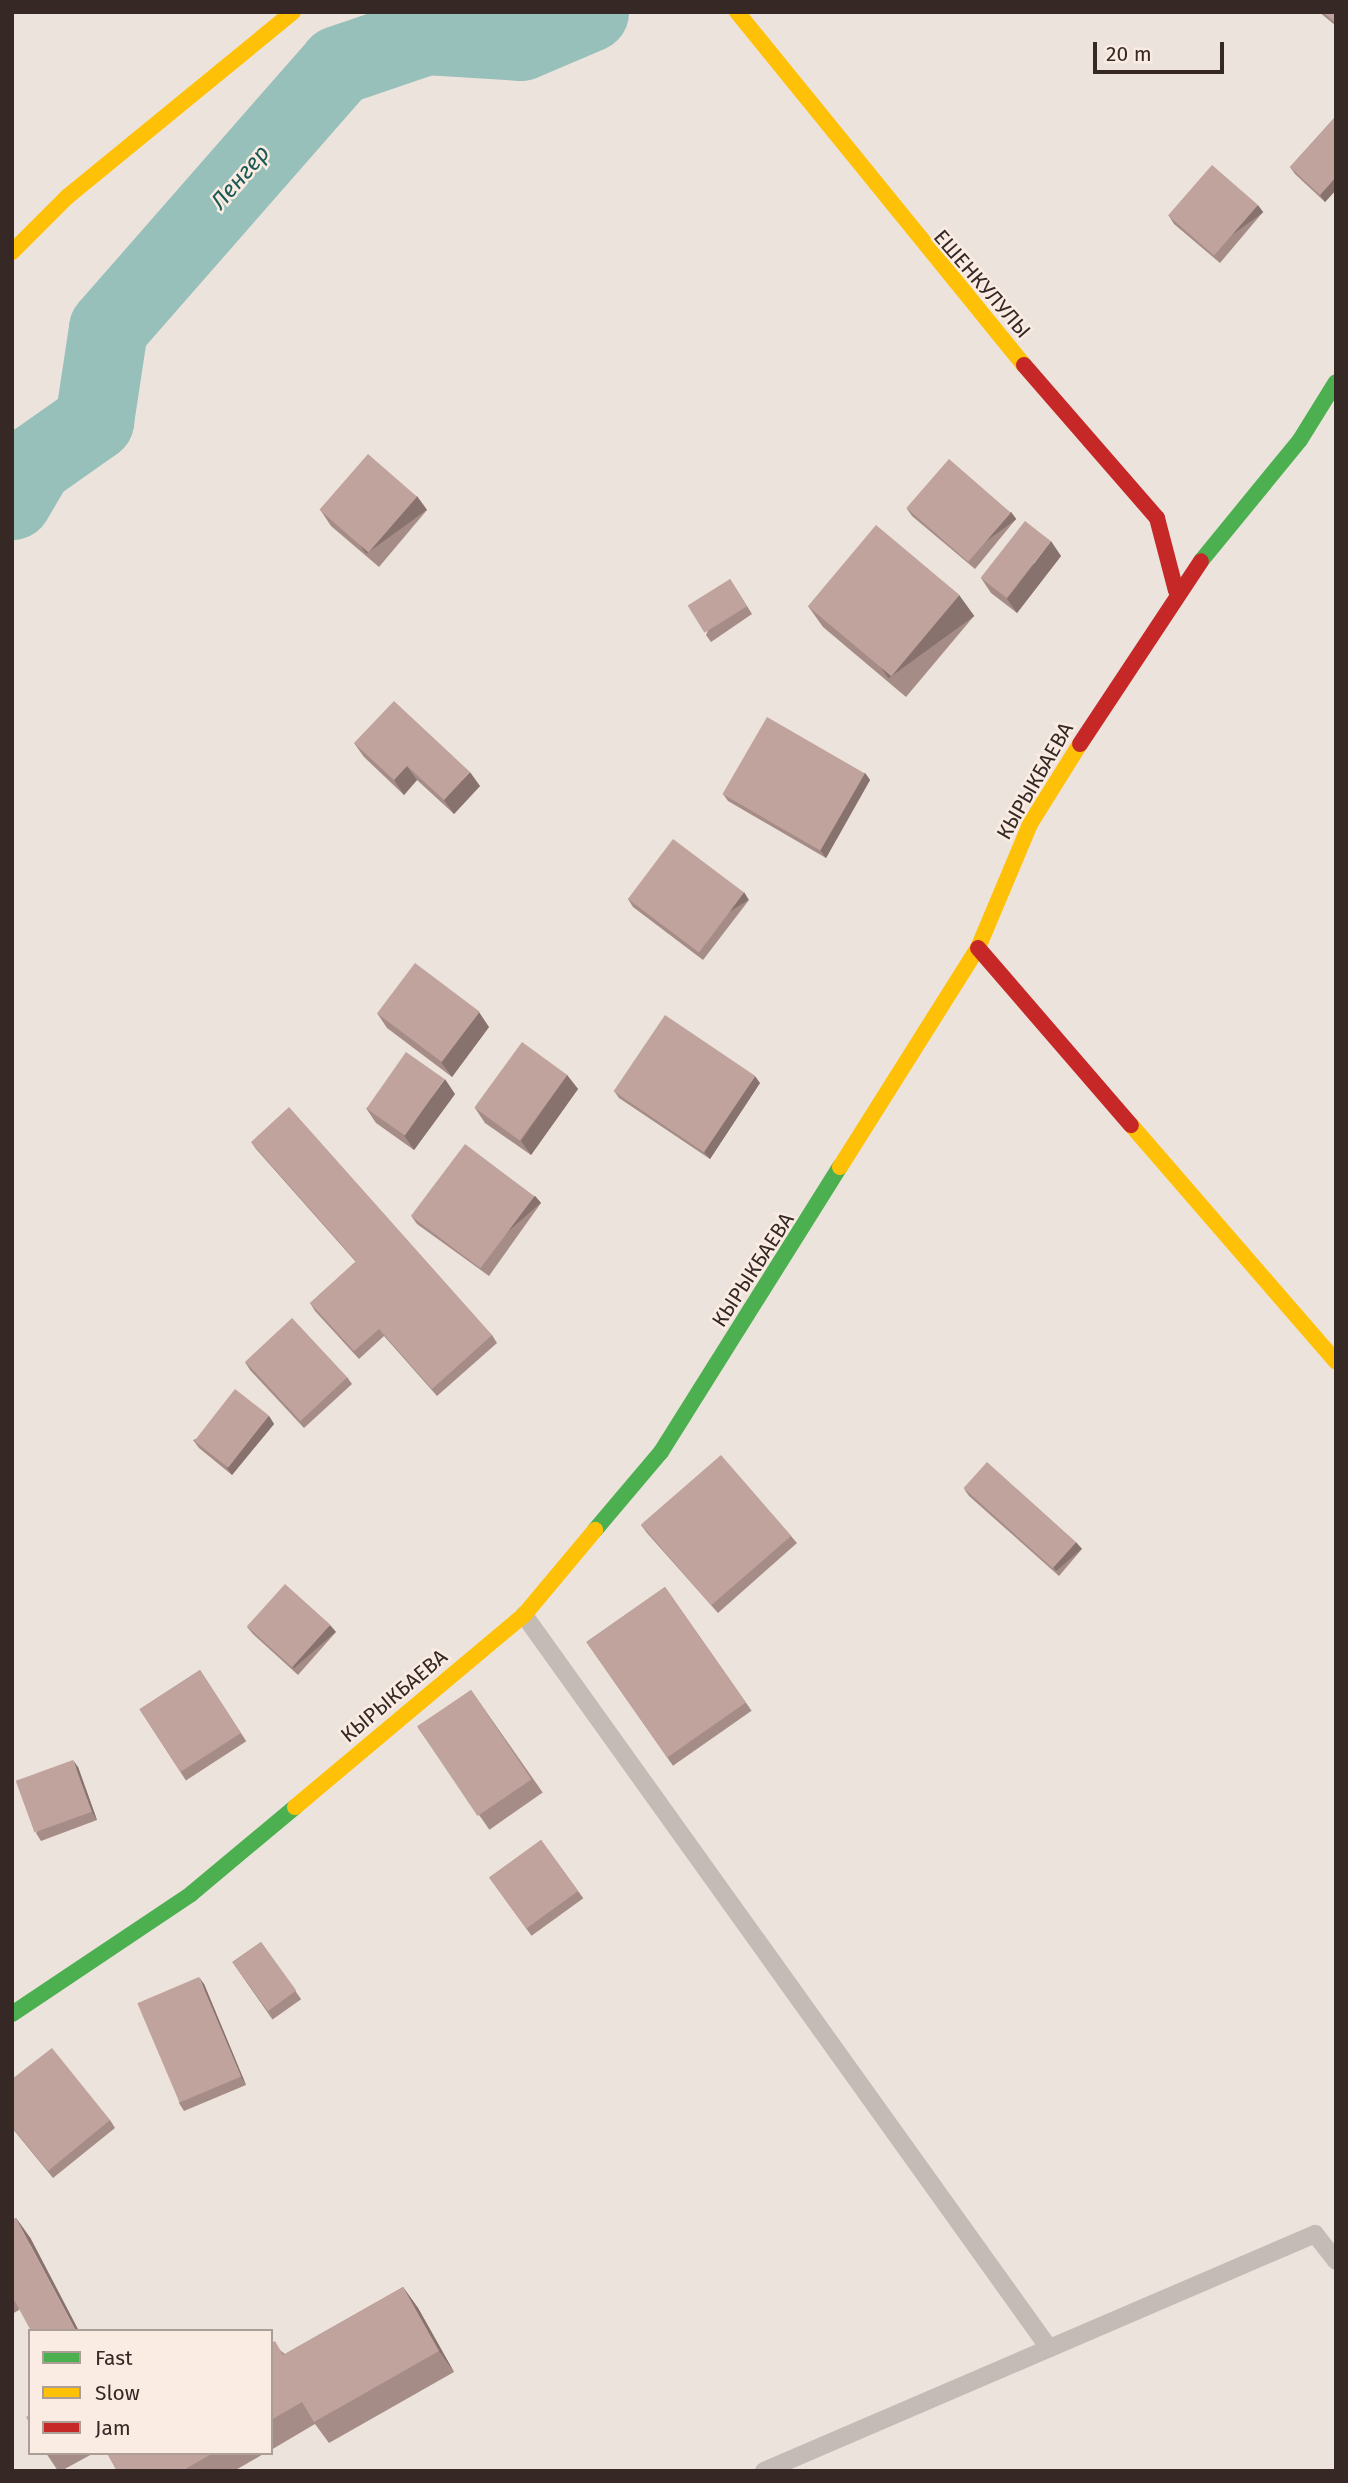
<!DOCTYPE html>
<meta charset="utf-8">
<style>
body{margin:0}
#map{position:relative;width:1348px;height:2483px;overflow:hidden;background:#ece3dc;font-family:"Fira Sans",sans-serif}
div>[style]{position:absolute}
.river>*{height:79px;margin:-39.5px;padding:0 39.5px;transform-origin:39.5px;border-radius:39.5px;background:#97c0ba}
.lane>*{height:18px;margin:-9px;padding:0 9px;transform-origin:9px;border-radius:9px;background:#c5bbb6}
.fast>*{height:16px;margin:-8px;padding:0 8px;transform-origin:8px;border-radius:8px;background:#4caf50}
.slow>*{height:16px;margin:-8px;padding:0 8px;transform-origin:8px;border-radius:8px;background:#ffc107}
.jam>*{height:16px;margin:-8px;padding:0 8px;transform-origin:8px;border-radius:8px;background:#c62828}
.wall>*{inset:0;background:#a68c87;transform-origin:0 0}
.shaded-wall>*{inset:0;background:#87726e;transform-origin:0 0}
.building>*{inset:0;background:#c1a39d;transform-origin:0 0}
span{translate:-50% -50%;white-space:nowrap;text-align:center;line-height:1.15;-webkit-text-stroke:5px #faece2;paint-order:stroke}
.street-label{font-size:21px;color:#352825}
.water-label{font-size:23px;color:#185855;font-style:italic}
.frame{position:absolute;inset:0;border:14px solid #352825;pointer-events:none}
.legend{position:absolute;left:28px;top:2329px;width:245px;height:126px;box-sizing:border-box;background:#faece2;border:2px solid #ab9e96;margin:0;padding:9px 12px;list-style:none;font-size:21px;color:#352825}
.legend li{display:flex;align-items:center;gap:14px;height:35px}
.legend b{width:35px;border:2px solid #ab9e96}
.scale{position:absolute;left:1093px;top:42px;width:131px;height:32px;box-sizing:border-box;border:4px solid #352825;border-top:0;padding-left:9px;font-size:21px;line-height:24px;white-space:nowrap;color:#352825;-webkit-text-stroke:5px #faece2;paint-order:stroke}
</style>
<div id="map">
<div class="river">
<i style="left:12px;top:500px;width:42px;rotate:-59.7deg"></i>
<i style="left:33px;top:464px;width:75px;rotate:-35.2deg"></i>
<i style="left:94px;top:421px;width:94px;rotate:-81.4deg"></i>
<i style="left:108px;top:328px;width:349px;rotate:-48.8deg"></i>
<i style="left:338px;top:65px;width:93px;rotate:-18.8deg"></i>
<i style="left:426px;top:35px;width:95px;rotate:3.6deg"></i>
<i style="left:521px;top:41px;width:74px;rotate:-23.1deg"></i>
</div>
<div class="lane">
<i style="left:524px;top:1615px;width:902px;rotate:54.39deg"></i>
<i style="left:764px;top:2471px;width:600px;rotate:-23.27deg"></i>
<i style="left:1315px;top:2234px;width:34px;rotate:52deg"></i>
</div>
<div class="fast">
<i style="left:1201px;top:561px;width:156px;rotate:-50.7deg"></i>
<i style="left:1300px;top:440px;width:68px;rotate:-58.2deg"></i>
<i style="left:595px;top:1530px;width:102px;rotate:-49.8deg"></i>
<i style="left:661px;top:1452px;width:337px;rotate:-57.9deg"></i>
<i style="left:12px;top:2014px;width:216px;rotate:-33.8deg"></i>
<i style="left:191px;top:1894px;width:136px;rotate:-39.9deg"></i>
</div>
<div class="slow">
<i style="left:737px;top:12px;width:455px;rotate:50.9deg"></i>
<i style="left:12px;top:252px;width:78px;rotate:-45deg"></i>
<i style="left:67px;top:197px;width:292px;rotate:-39.3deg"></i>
<i style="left:1131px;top:1125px;width:313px;rotate:49.1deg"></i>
<i style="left:840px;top:1167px;width:259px;rotate:-57.8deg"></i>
<i style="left:978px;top:948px;width:134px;rotate:-67.2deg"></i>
<i style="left:1030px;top:824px;width:94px;rotate:-58deg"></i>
<i style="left:295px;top:1807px;width:299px;rotate:-40deg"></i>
<i style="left:524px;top:1615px;width:111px;rotate:-50.1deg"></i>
</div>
<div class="jam">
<i style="left:1024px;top:365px;width:203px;rotate:49deg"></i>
<i style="left:1157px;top:518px;width:75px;rotate:75.4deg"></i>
<i style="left:1080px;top:744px;width:219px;rotate:-56.5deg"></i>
<i style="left:978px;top:948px;width:234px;rotate:49.2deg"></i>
</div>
<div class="wall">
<i style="clip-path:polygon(1319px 12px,1336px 12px,1336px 26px)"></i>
<i style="clip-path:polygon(1336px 116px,1336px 190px,1325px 202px,1295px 174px,1290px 167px)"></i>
<i style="clip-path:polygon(1263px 212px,1220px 263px,1174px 224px,1169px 216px)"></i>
<i style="clip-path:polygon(907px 509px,1011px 512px,1016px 519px,975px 569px,912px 516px)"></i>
<i style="clip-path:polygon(427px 510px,379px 567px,331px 526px,321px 511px)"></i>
<i style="clip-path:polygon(1061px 556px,1017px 613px,991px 593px,981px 578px)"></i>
<i style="clip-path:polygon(730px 579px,752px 614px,711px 642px,706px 635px)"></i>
<i style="clip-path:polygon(959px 595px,974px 616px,906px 697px,823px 627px,808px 606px)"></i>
<i style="clip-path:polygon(354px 743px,480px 786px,454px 814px,417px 780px,404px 795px,364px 757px)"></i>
<i style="clip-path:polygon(865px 773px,870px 780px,826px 858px,728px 801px,723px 794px)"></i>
<i style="clip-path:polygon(628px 899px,749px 900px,703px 960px,633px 907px)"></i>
<i style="clip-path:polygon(377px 1013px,489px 1027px,452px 1077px,387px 1028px)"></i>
<i style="clip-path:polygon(567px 1075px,578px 1089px,531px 1155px,485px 1123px,475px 1108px)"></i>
<i style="clip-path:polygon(760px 1083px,710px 1159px,619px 1098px,614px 1091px)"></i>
<i style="clip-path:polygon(455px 1094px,414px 1150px,376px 1123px,366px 1108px)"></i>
<i style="clip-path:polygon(251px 1142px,492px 1335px,497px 1343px,437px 1396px,384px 1336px,359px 1359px,315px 1311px,310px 1303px,356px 1262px,256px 1149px)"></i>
<i style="clip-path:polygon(535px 1196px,541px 1203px,489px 1276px,417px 1224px,412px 1217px)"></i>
<i style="clip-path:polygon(245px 1362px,347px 1377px,352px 1384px,304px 1428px,250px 1370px)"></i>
<i style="clip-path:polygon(269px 1416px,274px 1424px,232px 1475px,199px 1448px,193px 1440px)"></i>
<i style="clip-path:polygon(964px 1489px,1082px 1549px,1059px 1576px,969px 1496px)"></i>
<i style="clip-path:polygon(641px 1525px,791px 1536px,797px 1543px,718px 1613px,647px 1533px)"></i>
<i style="left:665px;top:1587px;width:151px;height:96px;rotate:55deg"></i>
<i style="clip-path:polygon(247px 1627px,336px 1632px,298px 1675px,253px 1634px)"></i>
<i style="left:200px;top:1670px;width:85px;height:72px;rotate:57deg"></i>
<i style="left:471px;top:1690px;width:125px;height:65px;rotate:55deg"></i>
<i style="clip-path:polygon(78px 1767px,97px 1820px,41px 1841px,36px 1833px)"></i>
<i style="left:541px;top:1840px;width:72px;height:64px;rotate:54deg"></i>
<i style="left:261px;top:1942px;width:70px;height:35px;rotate:55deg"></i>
<i style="clip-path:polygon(204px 1984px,246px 2085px,184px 2111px,179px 2103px)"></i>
<i style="clip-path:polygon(12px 2079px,110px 2120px,115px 2128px,53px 2178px,12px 2128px)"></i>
<i style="clip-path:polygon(16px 2218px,31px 2239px,19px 2310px,12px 2314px,12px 2220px)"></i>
<i style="clip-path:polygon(403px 2287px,418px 2308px,454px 2372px,329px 2443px,315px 2424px,271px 2450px,271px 2343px,285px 2354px)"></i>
<i style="clip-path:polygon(46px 2453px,94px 2453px,61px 2471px,58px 2471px)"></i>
<i style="clip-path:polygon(107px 2453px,265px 2453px,234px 2471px,117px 2471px)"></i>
</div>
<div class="shaded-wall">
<i style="clip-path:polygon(1336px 177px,1336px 190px,1325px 202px,1320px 195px)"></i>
<i style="left:1258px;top:205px;width:9px;height:66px;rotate:54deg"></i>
<i style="left:417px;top:496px;width:17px;height:75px;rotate:54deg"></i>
<i style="left:1011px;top:512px;width:9px;height:65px;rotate:54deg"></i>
<i style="clip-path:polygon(1051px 541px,1061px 556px,1017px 613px,1007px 599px)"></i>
<i style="left:959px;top:595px;width:26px;height:106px;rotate:54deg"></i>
<i style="clip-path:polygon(407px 766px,417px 780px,404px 795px,394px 780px)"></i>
<i style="clip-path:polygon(470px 772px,480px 786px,454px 814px,444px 800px)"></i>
<i style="clip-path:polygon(865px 773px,870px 780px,826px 858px,820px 850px)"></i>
<i style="left:744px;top:892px;width:9px;height:76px;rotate:58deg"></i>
<i style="clip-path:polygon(479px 1012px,489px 1027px,452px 1077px,441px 1062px)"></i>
<i style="clip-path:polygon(567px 1075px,578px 1089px,531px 1155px,521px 1141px)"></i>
<i style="clip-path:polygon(755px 1076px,760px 1083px,710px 1159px,704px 1152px)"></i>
<i style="clip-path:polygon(445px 1079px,455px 1094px,414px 1150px,404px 1135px)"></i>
<i style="left:535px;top:1196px;width:9px;height:90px;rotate:49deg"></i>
<i style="clip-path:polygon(269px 1416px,274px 1424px,232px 1475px,227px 1468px)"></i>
<i style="left:1076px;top:1542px;width:9px;height:34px;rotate:49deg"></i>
<i style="left:330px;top:1625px;width:9px;height:56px;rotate:49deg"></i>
<i style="clip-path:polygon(73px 1760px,78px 1767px,97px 1820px,92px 1812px)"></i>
<i style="clip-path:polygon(199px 1977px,204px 1984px,246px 2085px,241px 2077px)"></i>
<i style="clip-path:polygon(16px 2218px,31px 2239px,79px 2331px,76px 2331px)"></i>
<i style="clip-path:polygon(403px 2287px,418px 2308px,454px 2372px,439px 2351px)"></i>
</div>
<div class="building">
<i style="clip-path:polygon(1323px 12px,1336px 12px,1336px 23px)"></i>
<i style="clip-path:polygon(1336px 116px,1336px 177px,1320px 195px,1290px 167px)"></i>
<i style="left:1212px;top:165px;width:61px;height:67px;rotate:41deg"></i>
<i style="left:368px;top:454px;width:65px;height:74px;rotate:41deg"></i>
<i style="left:949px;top:459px;width:82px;height:65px;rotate:41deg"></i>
<i style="left:1025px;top:521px;width:33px;height:72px;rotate:38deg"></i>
<i style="left:876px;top:525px;width:109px;height:106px;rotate:40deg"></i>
<i style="left:730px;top:579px;width:32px;height:50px;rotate:58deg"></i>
<i style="clip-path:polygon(394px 701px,470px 772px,444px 800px,407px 766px,394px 780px,354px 743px)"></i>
<i style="left:767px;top:717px;width:113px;height:89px;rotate:30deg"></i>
<i style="left:673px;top:839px;width:89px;height:75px;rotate:37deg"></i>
<i style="left:415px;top:963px;width:81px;height:63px;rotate:37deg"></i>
<i style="left:665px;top:1015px;width:109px;height:92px;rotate:34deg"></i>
<i style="left:522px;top:1042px;width:56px;height:81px;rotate:36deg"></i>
<i style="left:406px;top:1052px;width:47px;height:69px;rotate:35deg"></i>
<i style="clip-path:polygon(289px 1107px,492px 1335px,432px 1389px,379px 1329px,354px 1351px,310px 1303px,356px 1261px,251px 1142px)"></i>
<i style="left:465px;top:1144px;width:87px;height:90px;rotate:37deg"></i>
<i style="left:292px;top:1318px;width:81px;height:64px;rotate:47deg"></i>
<i style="left:235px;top:1389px;width:43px;height:66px;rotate:38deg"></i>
<i style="left:721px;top:1455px;width:107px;height:106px;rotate:49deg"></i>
<i style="left:987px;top:1462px;width:120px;height:35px;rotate:42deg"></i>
<i style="left:285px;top:1584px;width:61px;height:57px;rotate:42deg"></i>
<i style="left:665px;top:1587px;width:141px;height:96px;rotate:55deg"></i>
<i style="left:200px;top:1670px;width:75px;height:72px;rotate:57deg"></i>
<i style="left:471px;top:1690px;width:108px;height:65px;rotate:56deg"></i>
<i style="left:73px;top:1760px;width:55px;height:61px;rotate:70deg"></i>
<i style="left:541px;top:1840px;width:63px;height:64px;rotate:54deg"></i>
<i style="left:261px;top:1942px;width:60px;height:35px;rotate:54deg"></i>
<i style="left:199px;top:1977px;width:108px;height:67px;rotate:67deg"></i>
<i style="clip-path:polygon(52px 2048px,110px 2120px,48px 2171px,12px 2127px,12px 2079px)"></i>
<i style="clip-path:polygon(16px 2218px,76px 2331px,31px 2331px,12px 2296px,12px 2220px)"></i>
<i style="clip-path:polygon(403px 2287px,439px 2351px,314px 2422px,302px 2402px,271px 2420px,271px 2343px,275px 2341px,283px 2355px)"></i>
<i style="clip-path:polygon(30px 2415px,30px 2424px,26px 2417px)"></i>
<i style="clip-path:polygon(107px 2453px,213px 2453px,182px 2471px,117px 2471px)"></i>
</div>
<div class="street-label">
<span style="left:982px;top:284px;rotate:49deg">ЕШЕНКУЛУЛЫ</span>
<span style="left:1035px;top:781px;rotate:-60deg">КЫРЫКБАЕВА</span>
<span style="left:753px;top:1270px;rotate:-57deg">КЫРЫКБАЕВА</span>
<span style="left:394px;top:1696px;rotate:-40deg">КЫРЫКБАЕВА</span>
</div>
<div class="water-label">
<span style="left:240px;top:177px;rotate:-49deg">Ленгер</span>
</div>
<div class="frame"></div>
<ul class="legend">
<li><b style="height:9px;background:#4caf50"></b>Fast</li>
<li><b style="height:9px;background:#ffc107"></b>Slow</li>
<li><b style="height:9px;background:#c62828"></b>Jam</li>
</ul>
<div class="scale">20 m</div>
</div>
